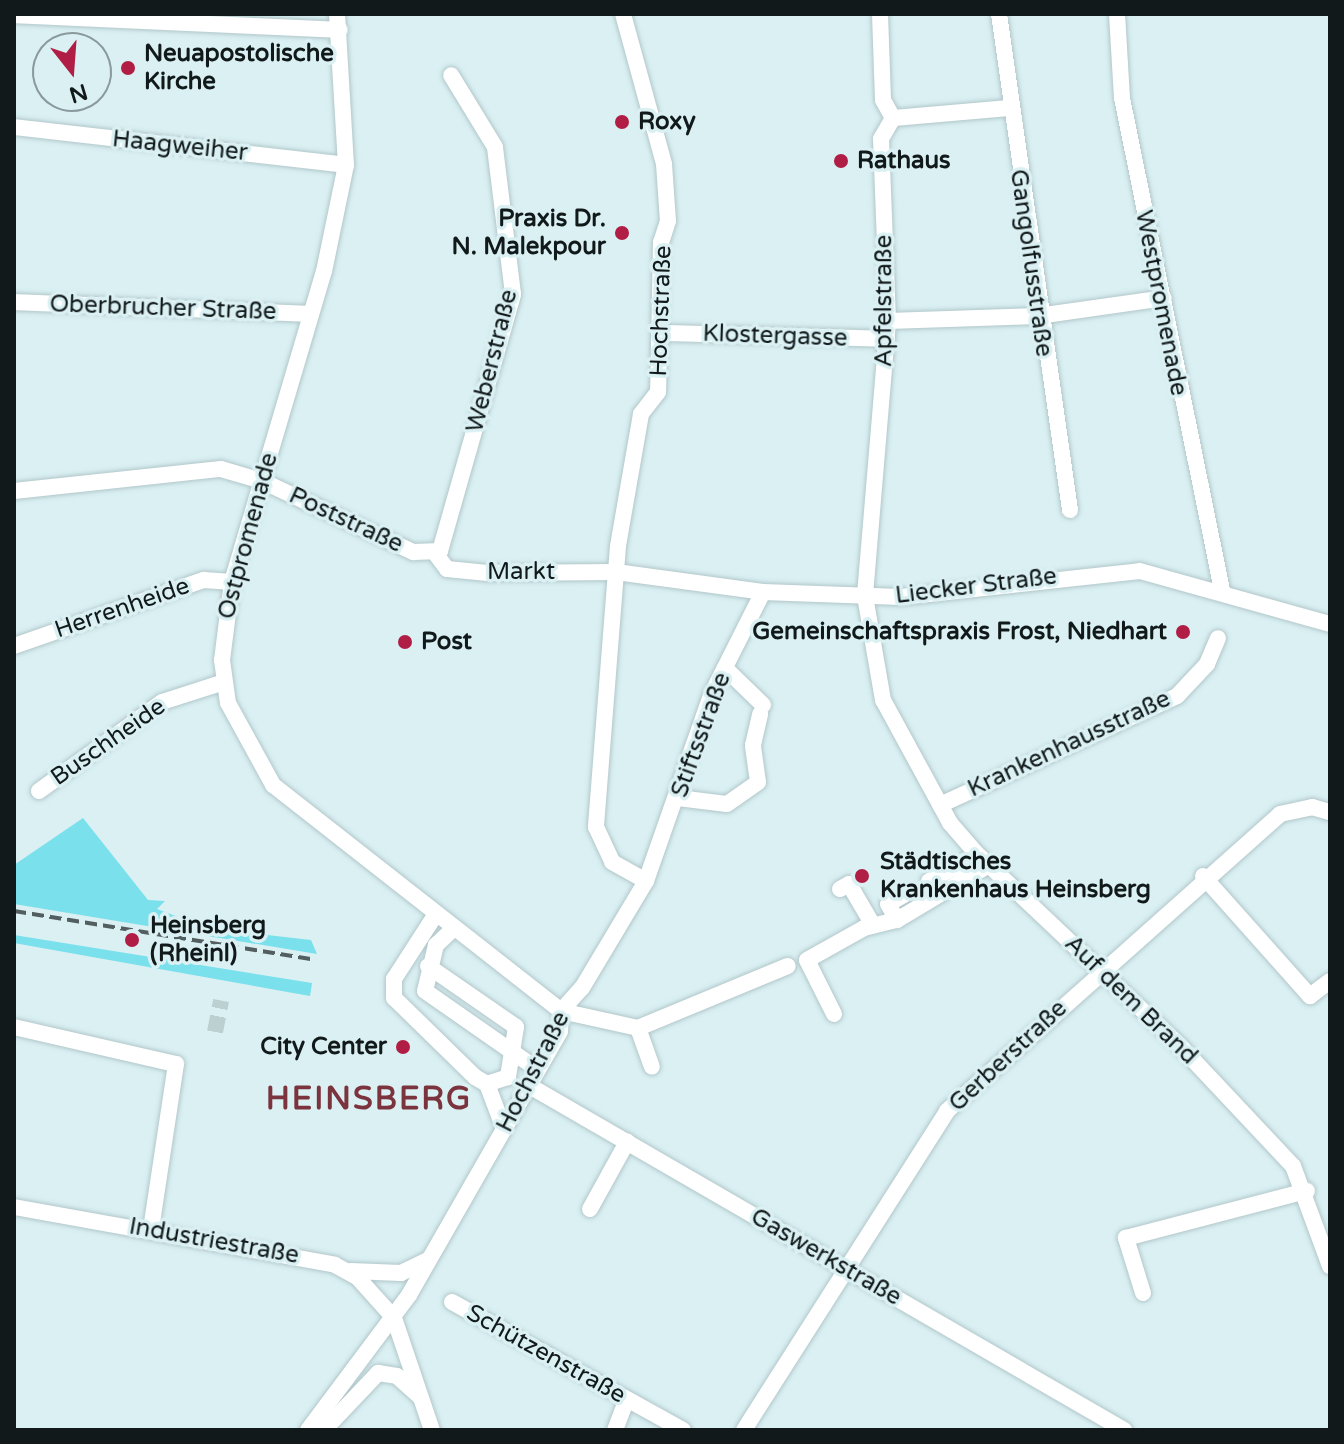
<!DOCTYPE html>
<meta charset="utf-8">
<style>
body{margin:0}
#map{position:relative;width:1344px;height:1444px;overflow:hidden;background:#daf0f3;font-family:"Varela Round",sans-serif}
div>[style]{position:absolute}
.green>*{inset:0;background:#79e0ec}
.minor-tunnel>*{height:16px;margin-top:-8px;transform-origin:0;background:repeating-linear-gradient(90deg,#bcd0d2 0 16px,transparent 0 24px)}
.roads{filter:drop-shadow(0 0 2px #b2c7ca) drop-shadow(0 0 2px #b2c7ca)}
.minor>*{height:16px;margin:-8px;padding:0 8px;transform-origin:8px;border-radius:8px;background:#fff}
.rail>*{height:4px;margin-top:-2px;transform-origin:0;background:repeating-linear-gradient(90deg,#525e60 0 12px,transparent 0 18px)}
.dots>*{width:22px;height:22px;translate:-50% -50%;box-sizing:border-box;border:4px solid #daf0f3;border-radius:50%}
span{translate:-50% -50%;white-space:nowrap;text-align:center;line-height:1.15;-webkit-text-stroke:7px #daf0f3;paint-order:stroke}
.poi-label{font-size:24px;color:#11191a;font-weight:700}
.left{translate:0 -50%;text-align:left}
.right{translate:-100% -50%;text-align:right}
.street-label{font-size:24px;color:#11191a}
.district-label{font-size:32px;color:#7b333e;font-weight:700;letter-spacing:2px}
.frame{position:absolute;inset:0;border:16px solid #11191a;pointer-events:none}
.north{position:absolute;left:32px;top:32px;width:80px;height:80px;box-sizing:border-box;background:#daf0f3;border:2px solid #8a9a9c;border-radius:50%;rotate:163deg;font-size:22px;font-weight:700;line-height:32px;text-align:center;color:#11191a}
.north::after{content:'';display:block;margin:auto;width:28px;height:36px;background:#b01e45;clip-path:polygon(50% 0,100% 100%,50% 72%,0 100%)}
</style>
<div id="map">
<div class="green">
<i style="clip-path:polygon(83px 818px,148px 900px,165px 901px,157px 909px,178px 917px,177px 925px,311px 940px,317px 954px,14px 904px,14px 865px)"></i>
<i style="clip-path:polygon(14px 935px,312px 983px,310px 996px,14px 943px)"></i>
</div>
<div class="minor-tunnel">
<i style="left:215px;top:1032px;width:32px;rotate:-79deg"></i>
</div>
<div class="roads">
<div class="minor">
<i style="left:337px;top:14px;width:151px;rotate:86.6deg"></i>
<i style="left:346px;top:165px;width:108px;rotate:101.7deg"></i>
<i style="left:324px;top:271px;width:324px;rotate:106.5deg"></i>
<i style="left:232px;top:582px;width:79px;rotate:97.3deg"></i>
<i style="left:222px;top:660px;width:43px;rotate:82.1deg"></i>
<i style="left:228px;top:703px;width:94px;rotate:61.2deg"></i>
<i style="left:273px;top:785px;width:366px;rotate:38.1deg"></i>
<i style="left:623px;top:14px;width:156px;rotate:74.7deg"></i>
<i style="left:664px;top:164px;width:57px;rotate:86deg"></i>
<i style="left:668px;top:221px;width:22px;rotate:108deg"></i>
<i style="left:661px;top:242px;width:150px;rotate:91.1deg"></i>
<i style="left:658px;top:392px;width:28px;rotate:128deg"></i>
<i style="left:641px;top:414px;width:134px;rotate:99.9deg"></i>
<i style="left:618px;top:546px;width:282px;rotate:94.5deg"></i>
<i style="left:596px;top:827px;width:38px;rotate:65deg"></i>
<i style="left:612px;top:862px;width:39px;rotate:29deg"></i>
<i style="left:880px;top:14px;width:86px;rotate:88deg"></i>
<i style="left:883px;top:100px;width:21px;rotate:61deg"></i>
<i style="left:999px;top:14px;width:501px;rotate:81.85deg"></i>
<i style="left:1117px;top:14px;width:84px;rotate:86.6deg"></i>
<i style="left:1122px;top:98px;width:502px;rotate:78.51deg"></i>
<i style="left:14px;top:15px;width:326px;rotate:2.6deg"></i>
<i style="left:893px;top:118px;width:24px;rotate:120deg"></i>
<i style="left:881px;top:139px;width:182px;rotate:87.8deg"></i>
<i style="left:888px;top:321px;width:276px;rotate:94.8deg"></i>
<i style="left:865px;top:596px;width:106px;rotate:80.2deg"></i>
<i style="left:883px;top:700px;width:140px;rotate:61.4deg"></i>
<i style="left:950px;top:823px;width:37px;rotate:49deg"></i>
<i style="left:974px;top:851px;width:286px;rotate:43.4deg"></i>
<i style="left:1182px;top:1048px;width:162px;rotate:46.8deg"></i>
<i style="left:1293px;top:1166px;width:107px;rotate:69.7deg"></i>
<i style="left:893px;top:118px;width:117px;rotate:-4.9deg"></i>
<i style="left:14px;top:127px;width:334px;rotate:6.5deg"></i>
<i style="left:14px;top:302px;width:297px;rotate:2.3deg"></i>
<i style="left:888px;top:321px;width:150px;rotate:-1.9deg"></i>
<i style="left:1038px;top:316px;width:127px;rotate:-8.1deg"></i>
<i style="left:664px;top:333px;width:223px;rotate:1.5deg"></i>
<i style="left:14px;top:491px;width:208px;rotate:-6.1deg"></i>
<i style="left:221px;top:469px;width:43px;rotate:16.3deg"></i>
<i style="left:262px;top:481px;width:167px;rotate:25.2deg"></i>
<i style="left:413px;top:552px;width:27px;rotate:-2deg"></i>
<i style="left:440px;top:551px;width:267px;rotate:-74.1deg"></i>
<i style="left:513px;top:294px;width:148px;rotate:-97deg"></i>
<i style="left:495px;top:147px;width:84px;rotate:-121.4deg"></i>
<i style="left:435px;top:553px;width:20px;rotate:53deg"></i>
<i style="left:447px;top:569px;width:41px;rotate:5.6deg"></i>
<i style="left:488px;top:573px;width:128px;rotate:-0.4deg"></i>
<i style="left:616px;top:572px;width:148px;rotate:7.7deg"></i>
<i style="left:763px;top:592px;width:138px;rotate:2.1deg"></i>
<i style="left:901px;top:597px;width:240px;rotate:-6.2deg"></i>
<i style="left:1140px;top:571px;width:197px;rotate:15.6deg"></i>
<i style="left:14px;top:646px;width:201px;rotate:-19.2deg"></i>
<i style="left:204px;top:580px;width:28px;rotate:4deg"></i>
<i style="left:725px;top:668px;width:53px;rotate:44.2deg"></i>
<i style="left:39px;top:791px;width:152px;rotate:-35.9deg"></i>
<i style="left:162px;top:702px;width:65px;rotate:-17.9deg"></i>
<i style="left:678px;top:798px;width:49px;rotate:7deg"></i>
<i style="left:727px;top:804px;width:38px;rotate:-35deg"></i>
<i style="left:758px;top:782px;width:37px;rotate:-98deg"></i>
<i style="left:753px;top:745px;width:32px;rotate:-77deg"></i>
<i style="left:940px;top:805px;width:261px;rotate:-24.7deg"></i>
<i style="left:1177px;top:696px;width:44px;rotate:-46.8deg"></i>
<i style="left:1207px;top:664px;width:28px;rotate:-67deg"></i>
<i style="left:1203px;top:876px;width:161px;rotate:48.3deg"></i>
<i style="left:1310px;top:996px;width:25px;rotate:-37deg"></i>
<i style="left:929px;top:881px;width:55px;rotate:-28deg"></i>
<i style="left:840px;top:889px;width:10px;rotate:-29deg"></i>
<i style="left:849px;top:884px;width:48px;rotate:59.7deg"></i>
<i style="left:897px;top:920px;width:18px;rotate:-119deg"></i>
<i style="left:888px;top:904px;width:20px;rotate:-30deg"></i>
<i style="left:451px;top:931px;width:21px;rotate:137deg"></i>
<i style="left:436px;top:945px;width:47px;rotate:103.4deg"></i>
<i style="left:425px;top:991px;width:136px;rotate:34.9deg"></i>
<i style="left:428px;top:966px;width:107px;rotate:34.7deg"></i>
<i style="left:516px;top:1027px;width:51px;rotate:99.1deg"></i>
<i style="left:508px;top:1077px;width:22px;rotate:162deg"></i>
<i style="left:487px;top:1084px;width:14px;rotate:-150deg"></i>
<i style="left:475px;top:1077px;width:113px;rotate:-135.7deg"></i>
<i style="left:394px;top:998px;width:19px;rotate:-90deg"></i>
<i style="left:394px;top:979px;width:74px;rotate:-57.2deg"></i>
<i style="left:561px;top:1011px;width:31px;rotate:-48deg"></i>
<i style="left:582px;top:988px;width:125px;rotate:-59.1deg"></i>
<i style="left:646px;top:881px;width:199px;rotate:-70.7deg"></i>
<i style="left:712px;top:693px;width:113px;rotate:-63.2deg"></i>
<i style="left:561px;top:1011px;width:79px;rotate:12.4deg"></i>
<i style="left:638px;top:1028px;width:162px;rotate:-22.5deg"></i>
<i style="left:834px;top:1014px;width:60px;rotate:-116.6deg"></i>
<i style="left:807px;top:960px;width:65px;rotate:-29.3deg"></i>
<i style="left:864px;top:928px;width:34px;rotate:-14deg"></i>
<i style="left:897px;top:920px;width:107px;rotate:-30.9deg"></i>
<i style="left:14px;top:1027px;width:166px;rotate:12.9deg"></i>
<i style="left:176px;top:1064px;width:167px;rotate:98.6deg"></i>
<i style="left:638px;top:1028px;width:41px;rotate:70.3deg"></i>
<i style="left:487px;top:1084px;width:48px;rotate:69.3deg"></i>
<i style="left:528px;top:1085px;width:689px;rotate:30.06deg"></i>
<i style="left:14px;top:1207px;width:326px;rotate:10.2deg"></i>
<i style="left:335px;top:1265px;width:26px;rotate:29deg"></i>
<i style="left:358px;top:1278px;width:54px;rotate:48deg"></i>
<i style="left:394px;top:1318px;width:118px;rotate:71.3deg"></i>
<i style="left:590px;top:1209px;width:77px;rotate:-61.1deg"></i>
<i style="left:351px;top:1271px;width:50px;rotate:2.3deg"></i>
<i style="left:401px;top:1273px;width:30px;rotate:-26deg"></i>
<i style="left:1143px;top:1293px;width:58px;rotate:-107.2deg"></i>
<i style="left:1126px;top:1238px;width:187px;rotate:-14.6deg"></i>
<i style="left:452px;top:1302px;width:264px;rotate:29deg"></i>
<i style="left:308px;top:1430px;width:169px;rotate:-53.2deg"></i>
<i style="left:409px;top:1295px;width:304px;rotate:-60.2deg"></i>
<i style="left:560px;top:1031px;width:20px;rotate:-87deg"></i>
<i style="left:324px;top:1430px;width:79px;rotate:-46.5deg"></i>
<i style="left:378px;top:1373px;width:19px;rotate:9deg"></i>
<i style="left:397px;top:1376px;width:31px;rotate:42deg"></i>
<i style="left:615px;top:1430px;width:33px;rotate:-69deg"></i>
<i style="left:744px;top:1430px;width:378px;rotate:-57.5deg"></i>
<i style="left:947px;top:1111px;width:446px;rotate:-41.7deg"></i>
<i style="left:1280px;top:814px;width:33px;rotate:-12deg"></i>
<i style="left:1312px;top:807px;width:19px;rotate:16deg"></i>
</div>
</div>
<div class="rail">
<i style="left:14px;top:911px;width:305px;rotate:9.2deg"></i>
</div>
<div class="dots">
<i style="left:128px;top:68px;background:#b01e45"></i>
<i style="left:622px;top:122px;background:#b01e45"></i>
<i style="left:841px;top:161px;background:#b01e45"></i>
<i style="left:622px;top:233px;background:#b01e45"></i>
<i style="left:1183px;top:632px;background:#b01e45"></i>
<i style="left:405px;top:642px;background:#b01e45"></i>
<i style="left:862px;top:876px;background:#b01e45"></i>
<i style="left:132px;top:940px;background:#b01e45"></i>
<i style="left:403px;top:1047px;background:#b01e45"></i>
</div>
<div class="poi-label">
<span class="left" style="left:144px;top:68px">Neuapostolische<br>Kirche</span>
<span class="left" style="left:638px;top:122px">Roxy</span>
<span class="left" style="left:857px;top:161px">Rathaus</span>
<span class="right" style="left:606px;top:233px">Praxis Dr.<br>N. Malekpour</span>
<span class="right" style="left:1167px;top:632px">Gemeinschaftspraxis Frost, Niedhart</span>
<span class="left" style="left:421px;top:642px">Post</span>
<span class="left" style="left:880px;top:876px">Städtisches<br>Krankenhaus Heinsberg</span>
<span class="left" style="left:150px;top:940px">Heinsberg<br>(Rheinl)</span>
<span class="right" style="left:387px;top:1047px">City Center</span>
</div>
<div class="street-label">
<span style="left:180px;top:146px;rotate:6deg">Haagweiher</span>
<span style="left:1031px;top:263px;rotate:82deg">Gangolfusstraße</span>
<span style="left:884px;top:301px;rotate:-90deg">Apfelstraße</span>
<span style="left:1161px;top:303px;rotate:79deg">Westpromenade</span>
<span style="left:163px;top:308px;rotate:2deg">Oberbrucher Straße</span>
<span style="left:661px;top:311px;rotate:-88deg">Hochstraße</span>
<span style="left:775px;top:336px;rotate:2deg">Klostergasse</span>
<span style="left:492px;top:361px;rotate:-76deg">Weberstraße</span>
<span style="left:346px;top:520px;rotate:25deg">Poststraße</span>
<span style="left:248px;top:536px;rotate:-75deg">Ostpromenade</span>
<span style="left:521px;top:572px">Markt</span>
<span style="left:976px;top:586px;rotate:-7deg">Liecker Straße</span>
<span style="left:122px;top:608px;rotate:-19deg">Herrenheide</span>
<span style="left:701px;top:735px;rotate:-70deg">Stiftsstraße</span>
<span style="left:108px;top:742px;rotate:-35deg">Buschheide</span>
<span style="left:1069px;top:744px;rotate:-25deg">Krankenhausstraße</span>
<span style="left:1131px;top:1000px;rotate:44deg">Auf dem Brand</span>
<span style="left:1008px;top:1056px;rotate:-43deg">Gerberstraße</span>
<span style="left:533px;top:1072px;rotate:-63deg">Hochstraße</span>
<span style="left:214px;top:1241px;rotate:10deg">Industriestraße</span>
<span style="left:826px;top:1257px;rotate:30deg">Gaswerkstraße</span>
<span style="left:546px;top:1354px;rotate:29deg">Schützenstraße</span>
</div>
<div class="district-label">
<span style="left:369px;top:1099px">HEINSBERG</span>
</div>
<div class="frame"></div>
<div class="north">N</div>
</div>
